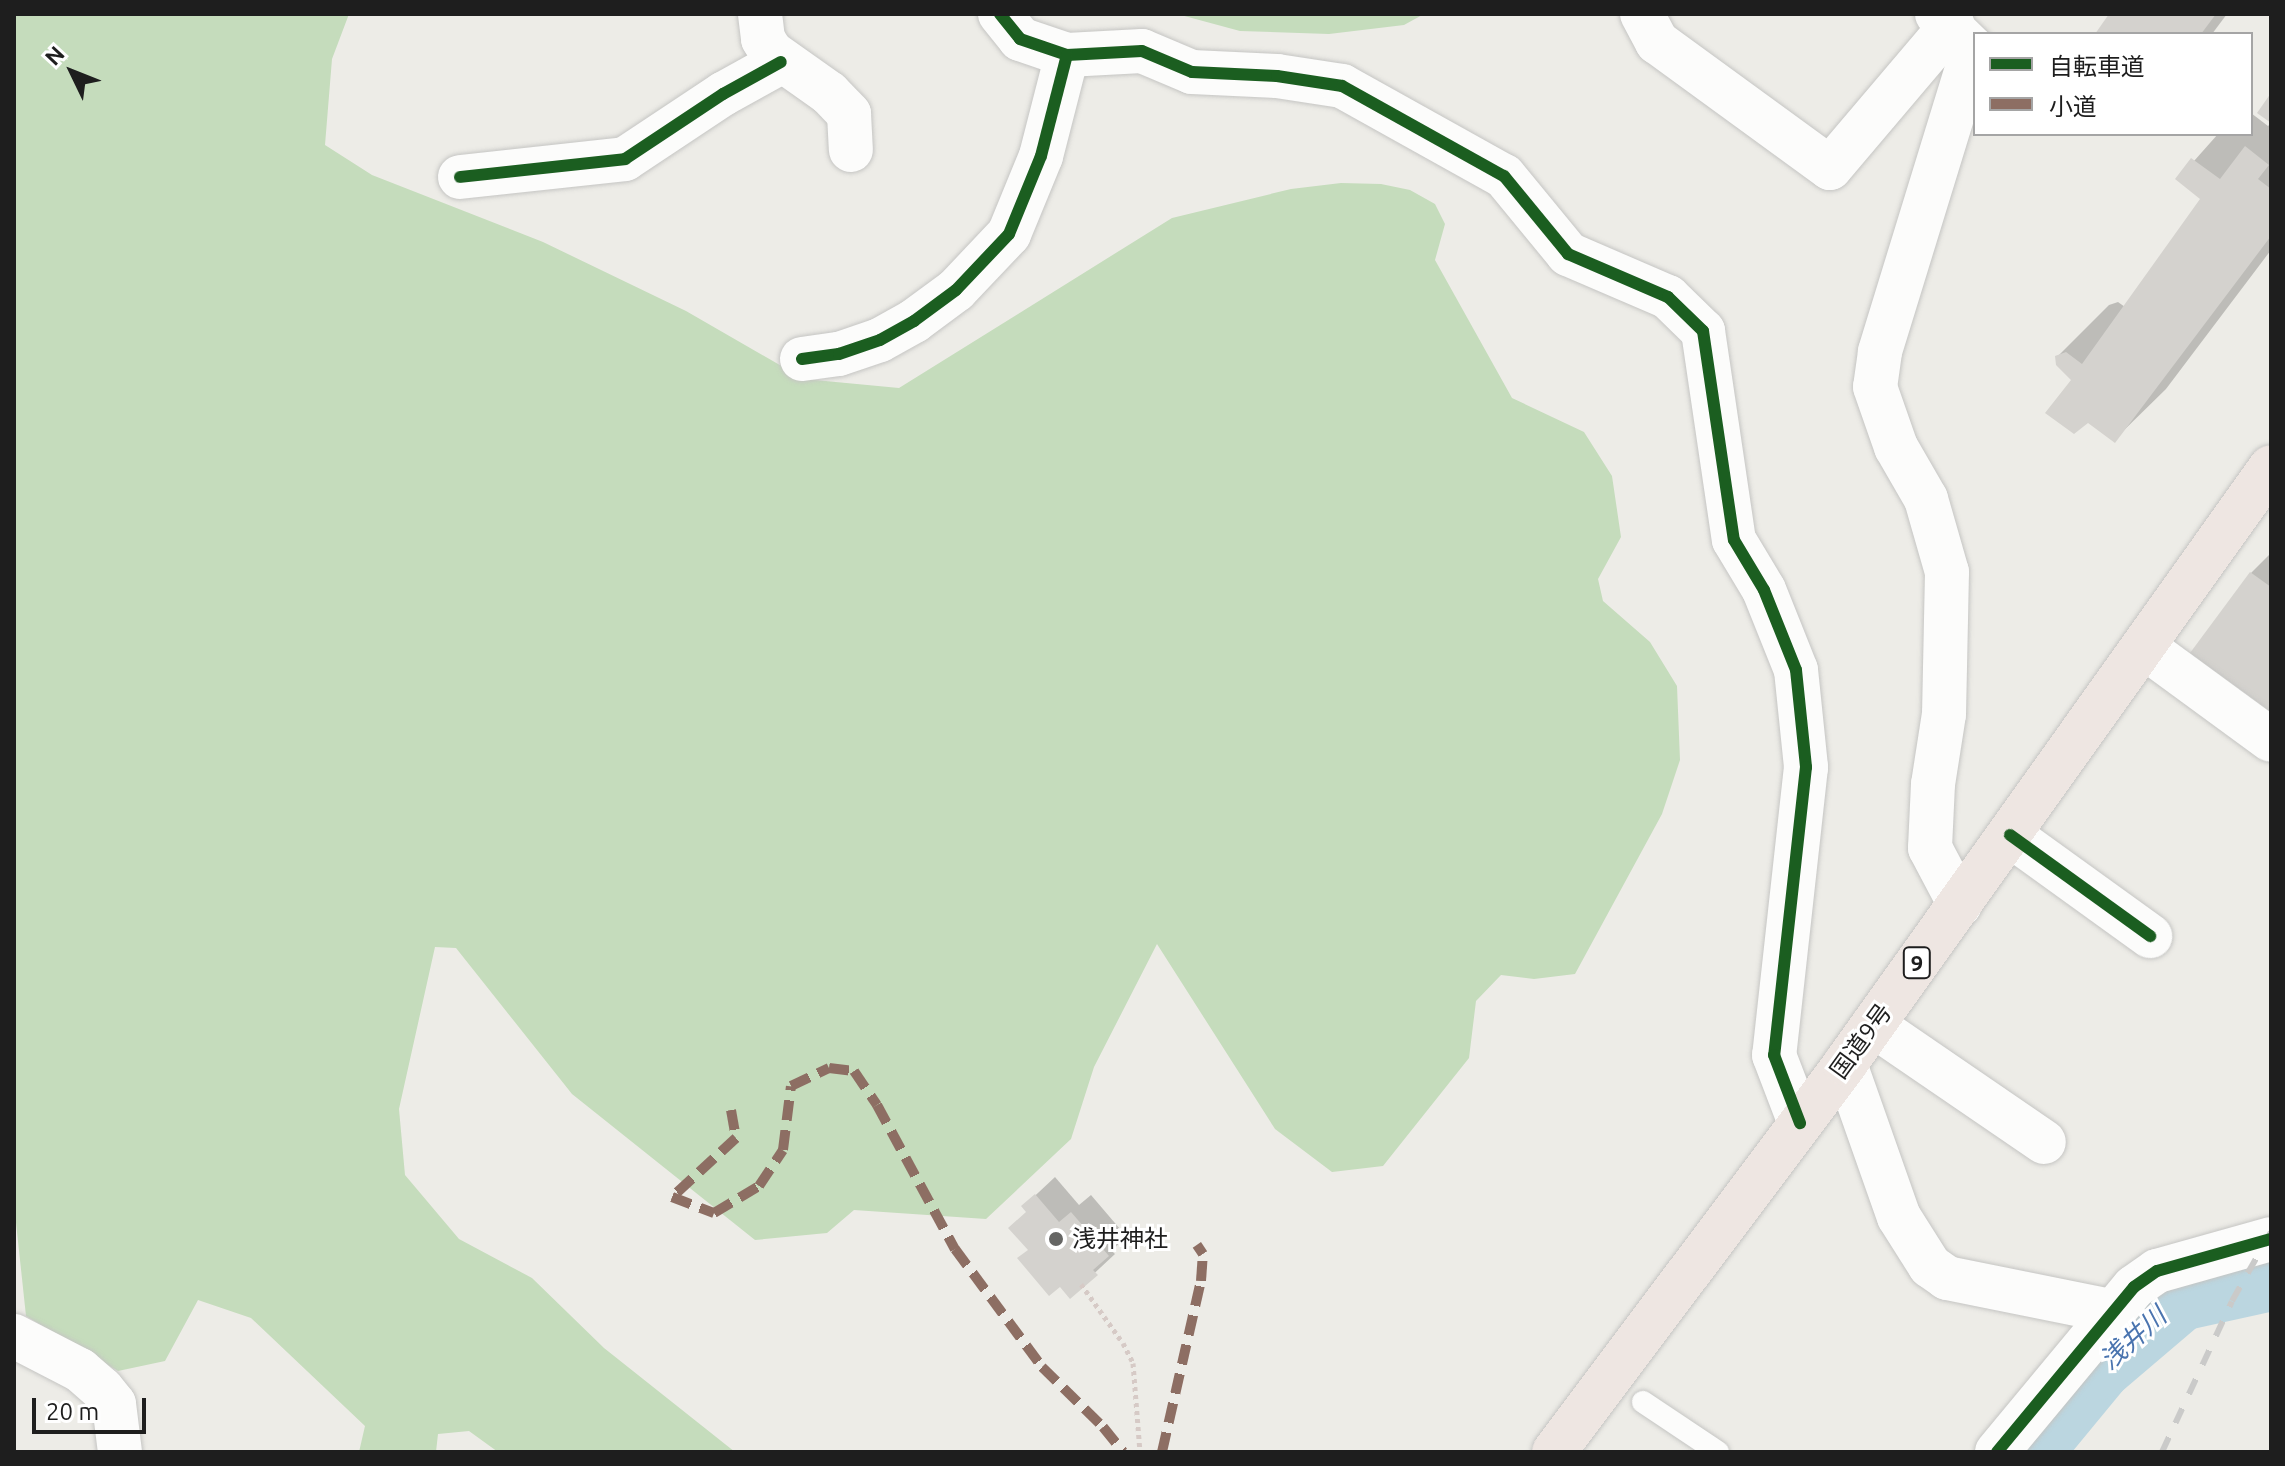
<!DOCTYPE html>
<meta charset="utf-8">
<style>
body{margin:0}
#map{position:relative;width:2285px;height:1466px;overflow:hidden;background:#edece7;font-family:Ubuntu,"Noto Sans JP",sans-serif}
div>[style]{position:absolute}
.forest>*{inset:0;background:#c5dcbc}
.shadow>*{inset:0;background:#0003}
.river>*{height:68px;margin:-34px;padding:0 34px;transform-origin:34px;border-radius:34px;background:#bbd6e0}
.building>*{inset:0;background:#d4d2ce}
.path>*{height:5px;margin-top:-2.5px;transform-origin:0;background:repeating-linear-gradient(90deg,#d6cac6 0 4px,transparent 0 8px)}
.roads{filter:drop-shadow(0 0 2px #c5c5c3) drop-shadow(0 0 2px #c5c5c3)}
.service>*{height:22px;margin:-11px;padding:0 11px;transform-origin:11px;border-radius:11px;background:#fcfcfb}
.minor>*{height:44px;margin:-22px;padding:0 22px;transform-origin:22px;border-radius:22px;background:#fcfcfb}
.trunk>*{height:44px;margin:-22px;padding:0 22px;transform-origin:22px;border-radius:22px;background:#eee6e2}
.rail>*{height:6px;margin-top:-3px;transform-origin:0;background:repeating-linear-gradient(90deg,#cacac9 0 16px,transparent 0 32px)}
.quiet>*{height:10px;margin-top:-5px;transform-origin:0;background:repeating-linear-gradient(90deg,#8d6e63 0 20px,transparent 0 30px)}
.cycleway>*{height:12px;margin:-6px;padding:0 6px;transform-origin:6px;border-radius:6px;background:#1b5e20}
.dots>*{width:22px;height:22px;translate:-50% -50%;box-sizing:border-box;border:4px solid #fff;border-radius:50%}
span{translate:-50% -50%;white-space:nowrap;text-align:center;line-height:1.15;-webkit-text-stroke:6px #fff;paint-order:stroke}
.shield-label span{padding:2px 6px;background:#fff;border:2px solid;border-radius:6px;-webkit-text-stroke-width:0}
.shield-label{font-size:22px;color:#1e1e1e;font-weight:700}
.street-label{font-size:24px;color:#1e1e1e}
.poi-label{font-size:24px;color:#1e1e1e}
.left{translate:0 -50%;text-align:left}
.water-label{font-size:26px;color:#4a74af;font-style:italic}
.frame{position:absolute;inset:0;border:16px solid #1e1e1e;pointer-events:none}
.legend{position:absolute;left:1973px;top:32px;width:280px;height:104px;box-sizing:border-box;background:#fff;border:2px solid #a5a5a5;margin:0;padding:10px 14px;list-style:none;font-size:24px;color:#1e1e1e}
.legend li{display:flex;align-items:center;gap:16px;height:40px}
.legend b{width:40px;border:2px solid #a5a5a5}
.north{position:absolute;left:32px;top:32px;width:80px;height:80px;-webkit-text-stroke:6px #fff;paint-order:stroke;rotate:313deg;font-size:22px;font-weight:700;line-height:32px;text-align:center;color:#1e1e1e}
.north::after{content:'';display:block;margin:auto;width:28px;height:36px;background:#1e1e1e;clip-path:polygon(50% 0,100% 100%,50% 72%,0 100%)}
.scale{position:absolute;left:32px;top:1398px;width:114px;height:36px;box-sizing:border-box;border:4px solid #1e1e1e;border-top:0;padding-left:10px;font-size:24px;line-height:28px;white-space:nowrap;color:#1e1e1e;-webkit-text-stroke:6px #fff;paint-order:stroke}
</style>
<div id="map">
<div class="forest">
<i style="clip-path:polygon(14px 14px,349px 14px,332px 59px,325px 145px,372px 175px,543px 242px,686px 311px,804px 379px,899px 388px,1172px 218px,1291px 189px,1341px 183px,1381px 184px,1410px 190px,1435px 204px,1445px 224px,1435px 260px,1512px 398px,1584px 432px,1612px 476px,1621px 537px,1598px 579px,1603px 601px,1650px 642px,1677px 686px,1680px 760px,1662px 814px,1575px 974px,1534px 979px,1501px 975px,1476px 1001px,1469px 1058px,1383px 1166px,1332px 1172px,1275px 1129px,1157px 944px,1094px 1067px,1071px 1139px,986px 1219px,854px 1210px,827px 1233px,755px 1240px,572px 1094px,456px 948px,435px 947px,399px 1109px,405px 1175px,459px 1239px,532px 1278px,604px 1348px,735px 1452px,498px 1452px,469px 1431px,438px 1434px,436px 1452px,359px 1452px,365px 1426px,251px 1318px,198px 1300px,165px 1361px,118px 1371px,26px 1316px,14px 1204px)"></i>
<i style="clip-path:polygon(1177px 14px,1424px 14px,1404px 25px,1329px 34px,1240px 31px)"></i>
</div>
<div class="shadow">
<i style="clip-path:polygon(2112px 14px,2227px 14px,2212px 34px,2097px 34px)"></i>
<i style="clip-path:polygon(2251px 113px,2268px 126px,2271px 123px,2271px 250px,2166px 389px,2114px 440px,2058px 356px,2109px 305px,2118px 302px,2125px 307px,2203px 198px,2178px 179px,2218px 134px,2251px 134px)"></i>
<i style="clip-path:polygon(2271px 553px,2271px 710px,2251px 573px)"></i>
<i style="clip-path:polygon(1055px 1177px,1079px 1205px,1091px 1195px,1126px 1236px,1112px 1251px,1115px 1254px,1070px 1296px,1029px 1249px,1028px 1211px,1023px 1207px)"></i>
</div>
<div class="river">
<i style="left:2028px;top:1452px;width:112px;rotate:-50.5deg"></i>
<i style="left:2099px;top:1366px;width:106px;rotate:-40.4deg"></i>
<i style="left:2180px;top:1297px;width:93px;rotate:-12.4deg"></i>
</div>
<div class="building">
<i style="clip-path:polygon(2109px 14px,2216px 14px,2201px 34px,2095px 34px)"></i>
<i style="clip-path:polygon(2271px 93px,2271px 123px,2257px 113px)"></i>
<i style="clip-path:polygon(2245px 146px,2269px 165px,2258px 179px,2271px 189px,2271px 236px,2115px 443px,2088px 423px,2074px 434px,2045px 413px,2071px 380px,2056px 365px,2055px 356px,2066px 352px,2082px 364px,2200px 199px,2175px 179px,2191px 158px,2220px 179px)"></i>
<i style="clip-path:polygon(2250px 572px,2271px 587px,2271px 712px,2190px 653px)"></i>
<i style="clip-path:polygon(1035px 1194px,1059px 1222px,1071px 1212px,1109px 1256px,1093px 1270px,1098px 1275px,1070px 1299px,1060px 1287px,1049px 1296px,1017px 1258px,1028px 1250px,1008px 1228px,1026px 1212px,1021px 1206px)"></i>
</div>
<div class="path">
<i style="left:1081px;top:1284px;width:72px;rotate:54.6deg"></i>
<i style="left:1123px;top:1343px;width:22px;rotate:63deg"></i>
<i style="left:1133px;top:1363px;width:89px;rotate:85.5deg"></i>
</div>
<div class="roads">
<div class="service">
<i style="left:1643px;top:1402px;width:90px;rotate:33.7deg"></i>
</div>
<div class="minor">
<i style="left:760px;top:14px;width:25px;rotate:83deg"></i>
<i style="left:763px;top:39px;width:15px;rotate:58deg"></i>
<i style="left:771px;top:52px;width:71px;rotate:35.3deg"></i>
<i style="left:829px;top:93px;width:29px;rotate:46deg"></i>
<i style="left:849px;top:114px;width:36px;rotate:87deg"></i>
<i style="left:1000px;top:14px;width:32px;rotate:51deg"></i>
<i style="left:1020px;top:39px;width:50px;rotate:18.8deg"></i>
<i style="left:1067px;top:55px;width:75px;rotate:-3.1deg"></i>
<i style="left:1142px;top:51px;width:54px;rotate:22.8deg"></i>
<i style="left:1192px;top:72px;width:85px;rotate:2.7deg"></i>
<i style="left:1277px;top:76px;width:66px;rotate:8.7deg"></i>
<i style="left:1342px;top:86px;width:185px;rotate:29.1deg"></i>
<i style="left:1504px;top:176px;width:101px;rotate:50.6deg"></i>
<i style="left:1568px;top:254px;width:109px;rotate:23.3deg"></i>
<i style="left:1668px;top:297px;width:49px;rotate:44.2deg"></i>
<i style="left:1703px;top:331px;width:211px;rotate:81.6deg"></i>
<i style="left:1734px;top:540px;width:58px;rotate:59deg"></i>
<i style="left:1764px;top:590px;width:86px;rotate:68.2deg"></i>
<i style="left:1796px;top:670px;width:98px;rotate:84.1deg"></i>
<i style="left:1806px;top:767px;width:290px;rotate:96.3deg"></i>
<i style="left:1774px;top:1055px;width:73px;rotate:69.1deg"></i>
<i style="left:1642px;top:14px;width:32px;rotate:62deg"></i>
<i style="left:1657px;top:42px;width:214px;rotate:36.1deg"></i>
<i style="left:1830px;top:168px;width:189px;rotate:-49.7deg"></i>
<i style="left:1937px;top:14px;width:50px;rotate:44.2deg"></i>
<i style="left:1973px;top:49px;width:317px;rotate:107.1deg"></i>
<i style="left:1880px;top:352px;width:35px;rotate:98deg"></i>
<i style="left:1875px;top:387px;width:64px;rotate:70.7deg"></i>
<i style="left:1896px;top:447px;width:60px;rotate:60deg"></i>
<i style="left:1926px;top:499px;width:76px;rotate:74deg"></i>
<i style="left:1947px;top:572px;width:142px;rotate:91.2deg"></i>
<i style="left:1944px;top:714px;width:71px;rotate:98.9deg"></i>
<i style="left:1933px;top:784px;width:64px;rotate:92.7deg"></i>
<i style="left:1930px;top:848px;width:64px;rotate:62.2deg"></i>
<i style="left:460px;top:177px;width:166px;rotate:-6.2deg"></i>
<i style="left:625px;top:159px;width:118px;rotate:-33.6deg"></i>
<i style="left:723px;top:94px;width:66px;rotate:-28.9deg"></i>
<i style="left:802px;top:359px;width:37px;rotate:-8deg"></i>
<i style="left:839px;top:354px;width:43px;rotate:-18.9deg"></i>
<i style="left:880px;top:340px;width:39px;rotate:-29deg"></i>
<i style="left:914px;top:321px;width:52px;rotate:-36.4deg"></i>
<i style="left:956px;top:290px;width:77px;rotate:-46.6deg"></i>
<i style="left:1009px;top:234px;width:84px;rotate:-67.7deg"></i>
<i style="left:1041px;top:156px;width:104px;rotate:-75.6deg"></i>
<i style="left:2144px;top:647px;width:157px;rotate:36.2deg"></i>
<i style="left:2010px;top:835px;width:173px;rotate:35.8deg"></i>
<i style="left:1873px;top:1025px;width:207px;rotate:34.4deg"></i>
<i style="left:1845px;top:1064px;width:162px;rotate:70.6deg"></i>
<i style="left:1899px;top:1217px;width:58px;rotate:57.7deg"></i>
<i style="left:1930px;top:1266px;width:21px;rotate:35deg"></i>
<i style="left:1947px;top:1278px;width:167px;rotate:11.4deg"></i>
<i style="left:14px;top:1336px;width:74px;rotate:27.3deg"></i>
<i style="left:80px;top:1370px;width:29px;rotate:41deg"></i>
<i style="left:102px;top:1389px;width:19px;rotate:51deg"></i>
<i style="left:114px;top:1404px;width:48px;rotate:82.9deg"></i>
<i style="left:1997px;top:1452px;width:214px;rotate:-50.3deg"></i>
<i style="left:2134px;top:1287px;width:28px;rotate:-35deg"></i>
<i style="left:2157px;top:1271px;width:118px;rotate:-15.7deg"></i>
</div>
<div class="trunk">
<i style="left:1554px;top:1452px;width:485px;rotate:-53.1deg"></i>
<i style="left:1845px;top:1064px;width:733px;rotate:-54.49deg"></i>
</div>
</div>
<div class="rail">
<i style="left:2162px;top:1452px;width:166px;rotate:-65.1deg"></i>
<i style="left:2232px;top:1301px;width:79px;rotate:-60.5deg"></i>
</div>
<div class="quiet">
<i style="left:731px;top:1110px;width:28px;rotate:80deg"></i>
<i style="left:736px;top:1138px;width:87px;rotate:137.3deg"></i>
<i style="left:672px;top:1197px;width:45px;rotate:20.9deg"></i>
<i style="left:714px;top:1213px;width:52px;rotate:-31deg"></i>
<i style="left:759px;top:1186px;width:43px;rotate:-56.3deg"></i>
<i style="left:783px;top:1150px;width:64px;rotate:-82.9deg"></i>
<i style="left:791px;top:1086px;width:42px;rotate:-25.3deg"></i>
<i style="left:829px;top:1068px;width:25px;rotate:7deg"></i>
<i style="left:854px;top:1071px;width:41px;rotate:55.9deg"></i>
<i style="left:877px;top:1105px;width:164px;rotate:61.6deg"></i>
<i style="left:955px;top:1249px;width:147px;rotate:53.6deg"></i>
<i style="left:1042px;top:1367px;width:86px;rotate:44.5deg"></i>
<i style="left:1103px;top:1427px;width:32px;rotate:51deg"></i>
<i style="left:1162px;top:1452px;width:175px;rotate:-77.2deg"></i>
<i style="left:1201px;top:1281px;width:27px;rotate:-86deg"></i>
<i style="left:1203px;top:1254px;width:11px;rotate:-124deg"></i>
</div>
<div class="cycleway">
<i style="left:1000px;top:14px;width:32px;rotate:51deg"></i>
<i style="left:1020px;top:39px;width:50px;rotate:18.8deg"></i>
<i style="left:1067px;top:55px;width:75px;rotate:-3.1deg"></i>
<i style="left:1142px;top:51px;width:54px;rotate:22.8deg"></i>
<i style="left:1192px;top:72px;width:85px;rotate:2.7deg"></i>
<i style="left:1277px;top:76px;width:66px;rotate:8.7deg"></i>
<i style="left:1342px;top:86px;width:185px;rotate:29.1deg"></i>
<i style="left:1504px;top:176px;width:101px;rotate:50.6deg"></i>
<i style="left:1568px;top:254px;width:109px;rotate:23.3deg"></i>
<i style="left:1668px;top:297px;width:49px;rotate:44.2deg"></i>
<i style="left:1703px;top:331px;width:211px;rotate:81.6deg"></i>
<i style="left:1734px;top:540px;width:58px;rotate:59deg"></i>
<i style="left:1764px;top:590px;width:86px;rotate:68.2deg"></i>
<i style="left:1796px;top:670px;width:98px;rotate:84.1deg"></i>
<i style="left:1806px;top:767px;width:290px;rotate:96.3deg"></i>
<i style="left:1774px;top:1055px;width:73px;rotate:69.1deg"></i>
<i style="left:460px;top:177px;width:166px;rotate:-6.2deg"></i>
<i style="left:625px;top:159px;width:118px;rotate:-33.6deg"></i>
<i style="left:723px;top:94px;width:66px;rotate:-28.9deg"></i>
<i style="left:802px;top:359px;width:37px;rotate:-8deg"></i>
<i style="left:839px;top:354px;width:43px;rotate:-18.9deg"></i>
<i style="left:880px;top:340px;width:39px;rotate:-29deg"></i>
<i style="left:914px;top:321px;width:52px;rotate:-36.4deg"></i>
<i style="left:956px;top:290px;width:77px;rotate:-46.6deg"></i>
<i style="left:1009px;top:234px;width:84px;rotate:-67.7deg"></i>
<i style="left:1041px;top:156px;width:104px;rotate:-75.6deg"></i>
<i style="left:2010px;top:835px;width:173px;rotate:35.8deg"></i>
<i style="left:1997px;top:1452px;width:214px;rotate:-50.3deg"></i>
<i style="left:2134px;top:1287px;width:28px;rotate:-35deg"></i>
<i style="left:2157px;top:1271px;width:118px;rotate:-15.7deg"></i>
</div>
<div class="dots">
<i style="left:1056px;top:1239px;background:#666664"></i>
</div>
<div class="shield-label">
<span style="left:1917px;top:963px">9</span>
</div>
<div class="street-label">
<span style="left:1861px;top:1041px;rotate:-54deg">国道9号</span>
</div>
<div class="poi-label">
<span class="left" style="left:1072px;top:1239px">浅井神社</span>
</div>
<div class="water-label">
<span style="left:2133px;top:1338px;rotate:-42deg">浅井川</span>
</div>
<div class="frame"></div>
<ul class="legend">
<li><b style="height:10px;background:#1b5e20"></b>自転車道</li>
<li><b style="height:10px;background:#8d6e63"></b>小道</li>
</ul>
<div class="north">N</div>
<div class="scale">20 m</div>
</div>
